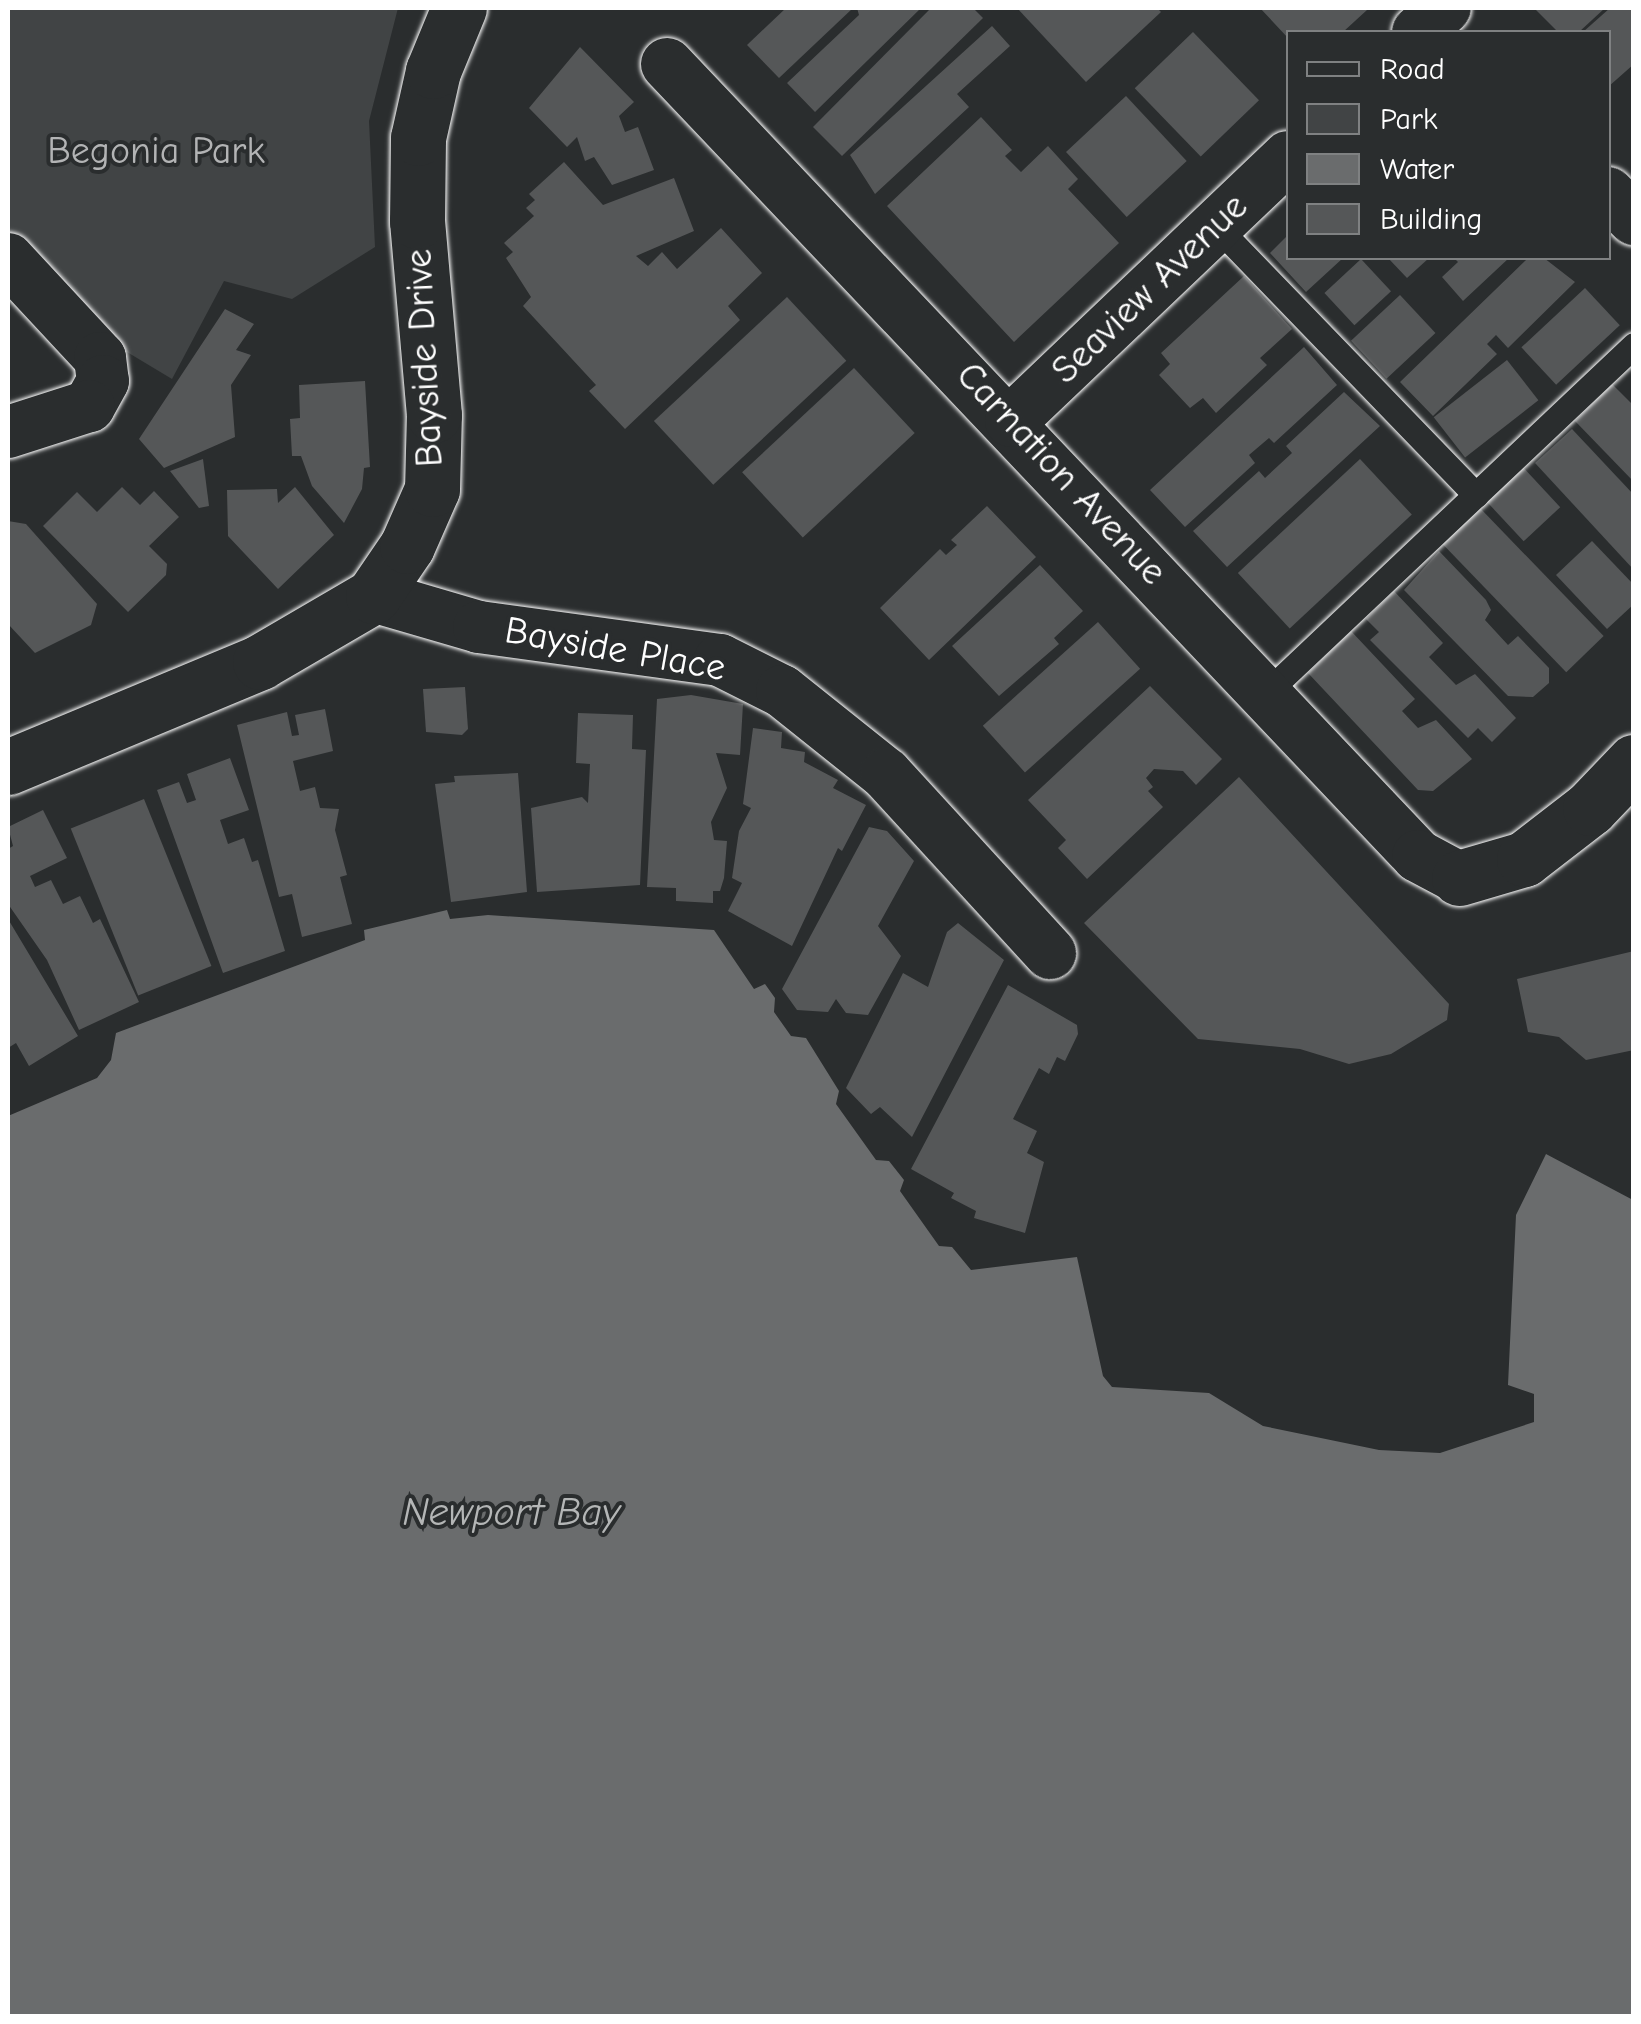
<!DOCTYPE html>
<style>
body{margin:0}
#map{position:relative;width:1641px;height:2024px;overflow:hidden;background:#2a2d2e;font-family:"Comic Neue",sans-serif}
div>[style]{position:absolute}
.green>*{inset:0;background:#414445}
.water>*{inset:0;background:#6a6c6d}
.building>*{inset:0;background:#555758;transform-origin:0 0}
.roads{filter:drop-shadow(0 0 2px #fff) drop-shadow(0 0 2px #fff)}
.service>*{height:25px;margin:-12.5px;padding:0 12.5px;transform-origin:12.5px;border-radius:12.5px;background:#2a2d2e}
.minor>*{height:52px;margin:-26px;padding:0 26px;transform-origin:26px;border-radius:26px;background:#2a2d2e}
.tertiary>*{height:55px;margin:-27.5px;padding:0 27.5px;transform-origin:27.5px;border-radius:27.5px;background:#2a2d2e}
.secondary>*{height:55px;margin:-27.5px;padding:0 27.5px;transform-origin:27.5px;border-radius:27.5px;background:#2a2d2e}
span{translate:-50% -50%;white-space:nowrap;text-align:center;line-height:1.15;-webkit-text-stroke:8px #2a2d2e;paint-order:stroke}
.park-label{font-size:38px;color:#b3b4b5}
.street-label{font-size:38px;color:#fff}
.water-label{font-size:40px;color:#b4b6b6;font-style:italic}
.frame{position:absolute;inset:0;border:10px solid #fff;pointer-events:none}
.legend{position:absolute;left:1286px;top:30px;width:325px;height:230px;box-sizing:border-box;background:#2a2d2e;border:2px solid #7f8182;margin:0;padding:12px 18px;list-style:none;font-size:30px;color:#fff}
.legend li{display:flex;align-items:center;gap:20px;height:50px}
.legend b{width:50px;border:2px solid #7f8182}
</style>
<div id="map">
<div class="green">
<i style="clip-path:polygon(8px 8px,398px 8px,369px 121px,375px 247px,292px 299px,224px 281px,172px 379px,117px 346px,8px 230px)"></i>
</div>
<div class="water">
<i style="clip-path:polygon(447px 910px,450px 919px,488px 915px,714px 930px,754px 989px,765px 984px,775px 998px,774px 1012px,791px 1036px,806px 1038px,839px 1091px,836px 1104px,876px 1160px,889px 1161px,904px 1180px,900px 1191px,939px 1246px,952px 1247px,971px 1270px,1077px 1257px,1103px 1376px,1112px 1387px,1209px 1393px,1263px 1426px,1379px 1450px,1440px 1453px,1534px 1422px,1534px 1394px,1508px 1385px,1516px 1215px,1546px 1154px,1633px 1200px,1633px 2016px,8px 2016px,8px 1116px,97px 1078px,111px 1060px,116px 1033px,365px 940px,364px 930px)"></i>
</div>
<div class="building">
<i style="clip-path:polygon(786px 8px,853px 8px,779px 78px,747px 45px)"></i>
<i style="clip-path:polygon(857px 8px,921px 8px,815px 112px,787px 83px,859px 15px)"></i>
<i style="clip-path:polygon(931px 8px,973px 8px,983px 18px,842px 156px,813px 127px)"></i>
<i style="clip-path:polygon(1017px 8px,1157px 8px,1161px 12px,1086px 82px)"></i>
<i style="clip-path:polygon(1260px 8px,1364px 8px,1367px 10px,1343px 32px,1288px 32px,1288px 38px)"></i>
<i style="clip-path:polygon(1534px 8px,1605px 8px,1579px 32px,1558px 32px)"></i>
<i style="clip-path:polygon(1610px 8px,1634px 8px,1634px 64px,1608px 87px,1608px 32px,1583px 32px)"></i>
<i style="clip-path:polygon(992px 26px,1010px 46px,957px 94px,969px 107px,875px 194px,850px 155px)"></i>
<i style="left:1193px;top:32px;width:95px;height:81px;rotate:46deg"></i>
<i style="clip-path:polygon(580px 47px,634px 102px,619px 116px,625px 132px,638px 127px,654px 170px,612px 185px,594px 157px,585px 161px,577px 137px,567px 147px,529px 108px)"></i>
<i style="left:1126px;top:96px;width:89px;height:82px;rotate:47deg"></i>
<i style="clip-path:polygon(981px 117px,1012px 150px,1005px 156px,1021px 172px,1048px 146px,1078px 179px,1068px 189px,1119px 243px,1014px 342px,887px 206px)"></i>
<i style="clip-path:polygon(564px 162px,603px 205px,674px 178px,694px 231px,636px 256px,648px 266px,662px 252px,677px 269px,721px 228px,762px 273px,728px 306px,740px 320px,625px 429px,589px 391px,596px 385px,523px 306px,531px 297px,506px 258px,513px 252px,504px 243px,534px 216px,526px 208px,535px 200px,529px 194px)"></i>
<i style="clip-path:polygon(1288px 235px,1288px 258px,1343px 258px,1306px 292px,1270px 253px)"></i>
<i style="clip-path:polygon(1388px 258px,1429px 258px,1407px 278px)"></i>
<i style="clip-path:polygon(1454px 258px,1509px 258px,1463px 301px,1442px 277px,1458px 262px)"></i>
<i style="clip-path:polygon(1528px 258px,1544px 258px,1575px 282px,1508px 348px,1496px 335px,1487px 344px,1497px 354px,1433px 416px,1400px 382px)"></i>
<i style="left:1361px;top:259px;width:44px;height:50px;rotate:47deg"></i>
<i style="clip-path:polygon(1244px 276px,1292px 329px,1260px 358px,1267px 365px,1216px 413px,1203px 398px,1190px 408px,1159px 375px,1170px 364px,1161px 353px)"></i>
<i style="left:1585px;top:288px;width:51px;height:87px;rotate:47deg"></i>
<i style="left:1400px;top:295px;width:52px;height:67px;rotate:47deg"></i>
<i style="left:787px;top:297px;width:87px;height:182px;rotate:47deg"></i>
<i style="clip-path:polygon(225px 309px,254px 324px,236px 350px,251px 355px,231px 385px,235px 437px,164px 468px,139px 439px)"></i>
<i style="clip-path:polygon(1304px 347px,1337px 385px,1274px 443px,1269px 438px,1249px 455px,1255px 463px,1185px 527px,1150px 490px)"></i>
<i style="left:1507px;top:360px;width:51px;height:93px;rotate:52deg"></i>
<i style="left:854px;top:368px;width:89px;height:153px;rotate:47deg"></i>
<i style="clip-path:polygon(365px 381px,370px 467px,364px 468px,362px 489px,344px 523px,312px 486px,301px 456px,292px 456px,290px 419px,300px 418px,299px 385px)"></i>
<i style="clip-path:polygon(1612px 384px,1634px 406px,1634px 482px,1575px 421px)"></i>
<i style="clip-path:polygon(1344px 392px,1380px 426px,1227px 567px,1193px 531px,1259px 471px,1265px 478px,1292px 453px,1286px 446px)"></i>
<i style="clip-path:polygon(1572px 429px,1634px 495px,1634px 570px,1535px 463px)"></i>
<i style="clip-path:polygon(203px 459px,209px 506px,199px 508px,170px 471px)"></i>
<i style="left:1360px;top:459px;width:76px;height:167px;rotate:47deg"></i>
<i style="left:1520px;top:464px;width:59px;height:50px;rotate:47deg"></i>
<i style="clip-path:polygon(122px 487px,140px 505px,154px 491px,179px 517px,149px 546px,167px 564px,166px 575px,128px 612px,43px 526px,77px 492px,97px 512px)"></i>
<i style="clip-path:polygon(295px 487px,334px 535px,278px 589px,228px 536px,227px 490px,277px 489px,278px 503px)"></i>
<i style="clip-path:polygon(987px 506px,1036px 557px,929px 660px,880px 608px,940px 549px,946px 555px,957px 545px,951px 540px)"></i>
<i style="left:1480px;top:508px;width:178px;height:52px;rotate:46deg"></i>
<i style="clip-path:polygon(8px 521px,26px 524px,97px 604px,91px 625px,35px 653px,8px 624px)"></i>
<i style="clip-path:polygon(1592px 541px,1634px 585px,1634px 604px,1607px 629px,1556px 575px)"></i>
<i style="clip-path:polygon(1439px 551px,1486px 600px,1491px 610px,1485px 620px,1508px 645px,1518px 636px,1549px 668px,1549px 683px,1533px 697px,1508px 696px,1404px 590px)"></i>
<i style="clip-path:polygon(1040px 565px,1083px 611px,1054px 638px,1059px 644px,999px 696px,952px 646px)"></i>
<i style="clip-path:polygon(1394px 591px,1443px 643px,1429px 657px,1456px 685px,1475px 674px,1516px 718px,1492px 742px,1478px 728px,1468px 738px,1370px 640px,1379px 632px,1366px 619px)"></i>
<i style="left:1098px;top:622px;width:63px;height:155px;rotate:48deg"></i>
<i style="clip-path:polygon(1351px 631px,1415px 699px,1402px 711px,1418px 728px,1436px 720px,1472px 759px,1433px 791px,1418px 790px,1308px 673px)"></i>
<i style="clip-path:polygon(1150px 686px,1222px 759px,1196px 785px,1183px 771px,1154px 769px,1146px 778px,1153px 787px,1148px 791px,1163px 807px,1087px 879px,1058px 848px,1066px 840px,1028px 800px)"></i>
<i style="clip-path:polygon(465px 687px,468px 729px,462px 735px,426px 732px,423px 689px)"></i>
<i style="clip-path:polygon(691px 695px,743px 704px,740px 755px,716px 753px,727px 788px,711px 822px,714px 840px,727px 841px,724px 878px,720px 891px,713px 891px,713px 903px,676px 901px,676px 888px,647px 887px,657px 699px)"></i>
<i style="clip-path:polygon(325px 709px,333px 751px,293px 761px,300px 791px,315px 787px,320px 808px,339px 809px,335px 830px,347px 875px,340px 877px,352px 924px,302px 937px,292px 894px,279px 897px,237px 725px,287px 712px,292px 736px,299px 735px,295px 715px)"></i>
<i style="clip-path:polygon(578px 713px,633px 715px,632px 749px,646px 750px,640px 885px,537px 892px,531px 808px,582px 797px,588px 803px,590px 764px,576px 763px)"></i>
<i style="clip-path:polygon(753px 728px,782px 732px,781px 748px,805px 752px,804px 762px,838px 780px,833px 788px,866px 805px,842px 851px,838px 848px,792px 946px,728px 911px,742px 883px,732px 878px,739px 831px,751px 808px,743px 804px)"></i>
<i style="clip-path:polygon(230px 758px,249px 810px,220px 820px,228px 844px,244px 838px,252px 862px,258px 860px,285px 951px,223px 973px,157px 790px,179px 782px,187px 803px,196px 800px,187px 774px)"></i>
<i style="clip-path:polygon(518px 773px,527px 892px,451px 902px,435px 784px,455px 782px,454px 776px)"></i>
<i style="clip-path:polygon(1239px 777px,1449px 1004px,1447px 1020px,1391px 1054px,1349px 1064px,1300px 1049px,1198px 1039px,1084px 923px)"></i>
<i style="left:144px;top:799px;width:180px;height:79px;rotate:68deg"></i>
<i style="clip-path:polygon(43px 810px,67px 858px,30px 876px,35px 887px,51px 880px,63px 904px,80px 896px,93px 923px,100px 919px,139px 1002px,79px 1030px,47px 960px,8px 904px,8px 849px,13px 846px,8px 827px)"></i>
<i style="clip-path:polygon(869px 827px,887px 831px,914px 861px,878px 926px,901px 956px,868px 1015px,846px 1013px,836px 999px,828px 1012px,797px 1010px,782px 989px)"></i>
<i style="clip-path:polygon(8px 919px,78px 1036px,29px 1066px,16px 1043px,8px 1048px)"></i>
<i style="clip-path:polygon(958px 923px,1004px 960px,912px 1137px,880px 1107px,871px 1114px,846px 1088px,903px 973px,928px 987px,947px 932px)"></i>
<i style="clip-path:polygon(1634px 951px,1634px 1050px,1586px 1060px,1559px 1037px,1528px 1032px,1517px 979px)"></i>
<i style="clip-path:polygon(1008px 985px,1077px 1025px,1078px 1034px,1065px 1061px,1057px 1057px,1049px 1074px,1039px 1068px,1013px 1119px,1037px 1131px,1027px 1153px,1044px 1162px,1025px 1233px,974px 1218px,976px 1211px,951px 1198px,954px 1193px,911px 1169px)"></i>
</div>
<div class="roads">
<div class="service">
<i style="left:1216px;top:226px;width:374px;rotate:46deg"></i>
<i style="left:1266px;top:693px;width:506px;rotate:-43.4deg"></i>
</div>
<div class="minor">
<i style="left:1418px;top:32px;width:36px;rotate:-42deg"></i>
<i style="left:667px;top:64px;width:1091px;rotate:46.52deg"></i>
<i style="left:1418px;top:856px;width:47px;rotate:28.2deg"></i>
<i style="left:1608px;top:193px;width:37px;rotate:45deg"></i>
<i style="left:8px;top:259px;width:135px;rotate:47.1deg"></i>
<i style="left:100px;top:358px;width:23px;rotate:83deg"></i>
<i style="left:103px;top:381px;width:29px;rotate:119deg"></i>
<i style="left:89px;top:406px;width:85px;rotate:162.2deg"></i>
<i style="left:1011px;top:421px;width:383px;rotate:-43.6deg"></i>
<i style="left:373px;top:596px;width:110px;rotate:16.3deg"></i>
<i style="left:479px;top:627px;width:243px;rotate:7.8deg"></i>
<i style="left:720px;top:660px;width:69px;rotate:26.6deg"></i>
<i style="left:782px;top:691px;width:133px;rotate:38.6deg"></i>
<i style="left:886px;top:774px;width:243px;rotate:47.5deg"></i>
</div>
<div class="tertiary">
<i style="left:1459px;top:878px;width:68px;rotate:-16.3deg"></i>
<i style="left:1524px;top:859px;width:83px;rotate:-37.7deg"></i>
<i style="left:1590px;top:808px;width:64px;rotate:-46.3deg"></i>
</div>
<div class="secondary">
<i style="left:8px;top:767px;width:273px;rotate:-22.6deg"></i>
<i style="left:260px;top:662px;width:131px;rotate:-30.3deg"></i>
<i style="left:373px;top:596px;width:60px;rotate:-55.8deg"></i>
<i style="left:407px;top:546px;width:62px;rotate:-66.3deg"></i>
<i style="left:432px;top:489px;width:74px;rotate:-88.5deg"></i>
<i style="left:434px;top:415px;width:195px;rotate:-95deg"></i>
<i style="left:417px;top:221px;width:83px;rotate:-89.3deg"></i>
<i style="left:418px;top:138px;width:69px;rotate:-77.4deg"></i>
<i style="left:433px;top:71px;width:68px;rotate:-67.6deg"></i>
</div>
</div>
<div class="park-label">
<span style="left:156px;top:152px">Begonia Park</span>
</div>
<div class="street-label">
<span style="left:1150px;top:289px;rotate:-44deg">Seaview Avenue</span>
<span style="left:425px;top:358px;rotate:-93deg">Bayside Drive</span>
<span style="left:1061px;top:474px;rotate:47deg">Carnation Avenue</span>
<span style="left:615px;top:650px;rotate:10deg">Bayside Place</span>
</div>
<div class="water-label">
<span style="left:511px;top:1512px">Newport Bay</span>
</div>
<div class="frame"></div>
<ul class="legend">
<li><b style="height:12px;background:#2a2d2e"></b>Road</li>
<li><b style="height:28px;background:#414445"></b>Park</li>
<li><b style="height:28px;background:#6a6c6d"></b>Water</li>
<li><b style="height:28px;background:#555758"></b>Building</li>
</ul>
</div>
